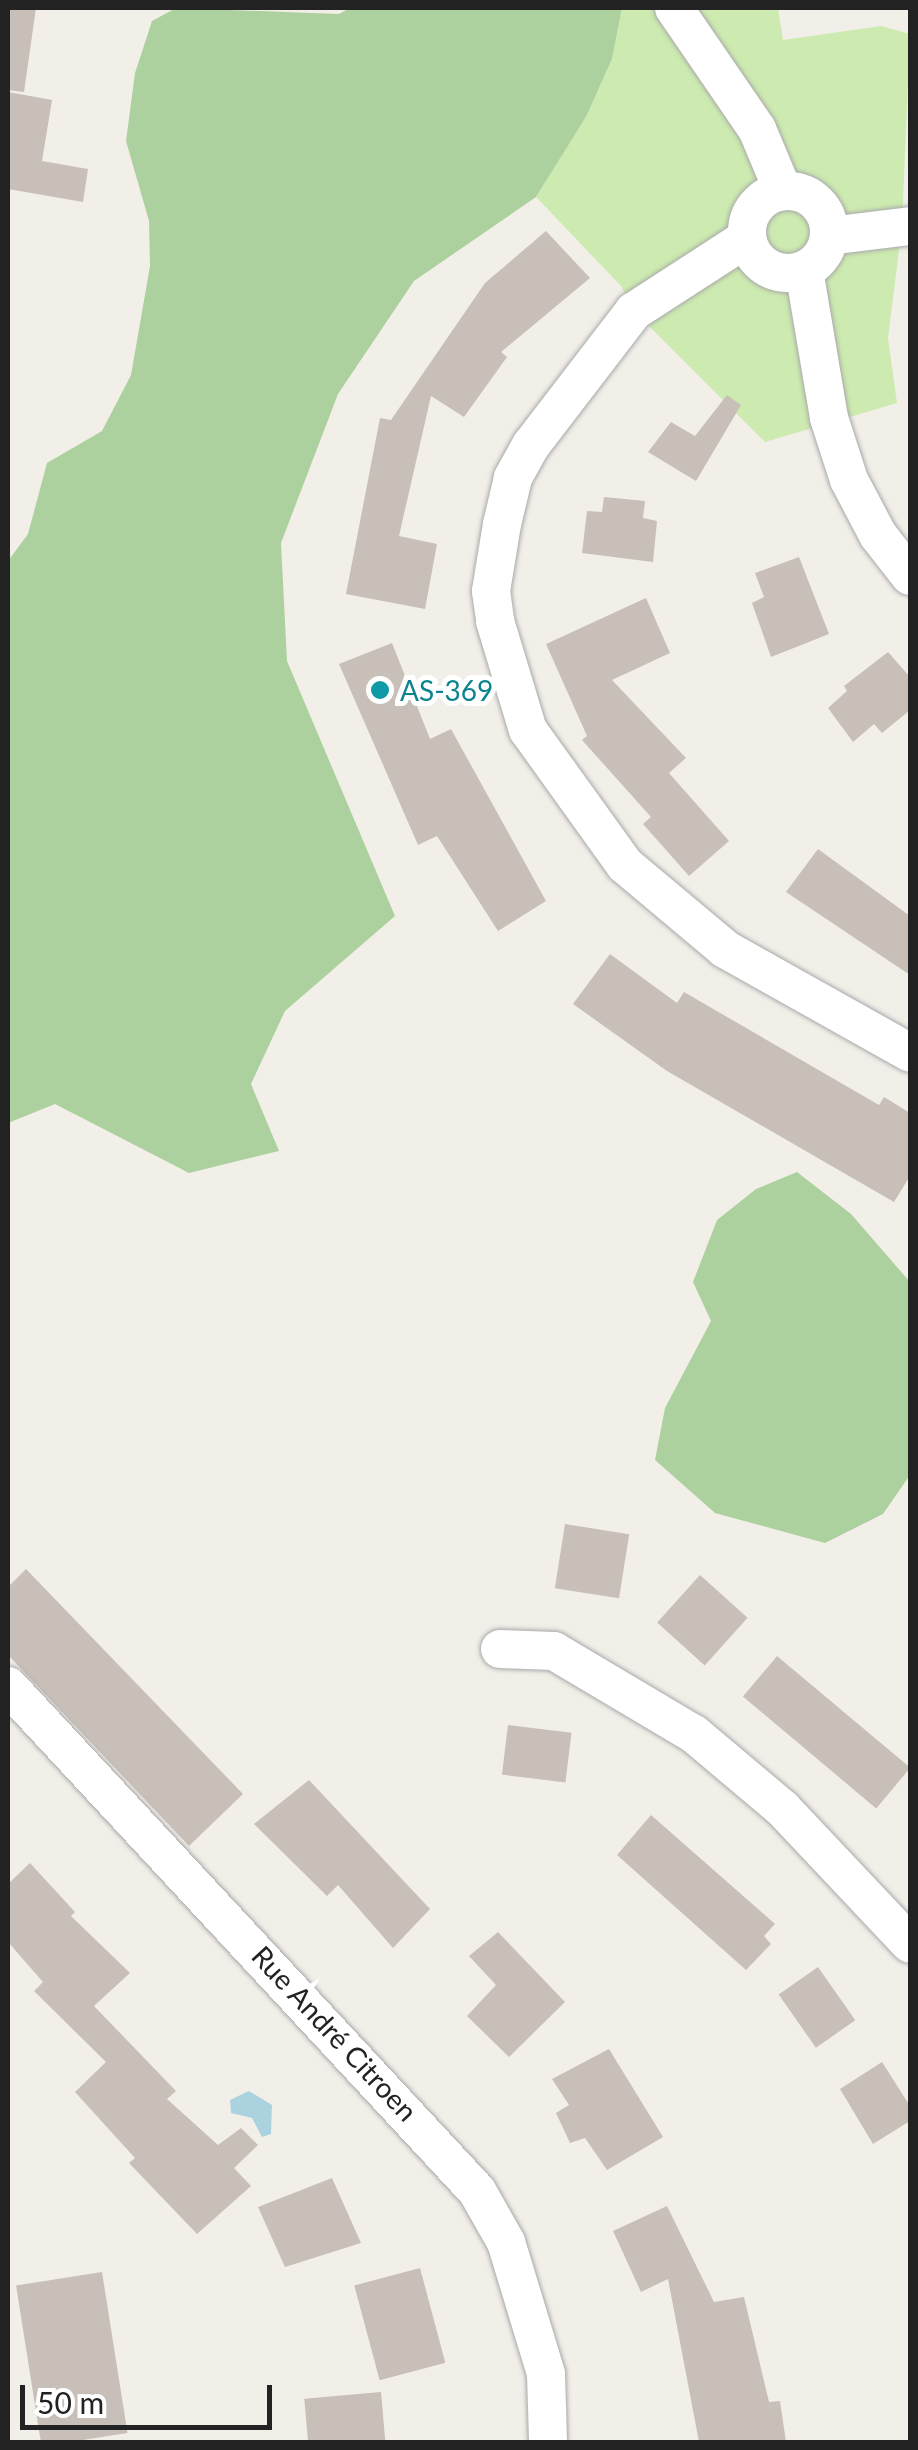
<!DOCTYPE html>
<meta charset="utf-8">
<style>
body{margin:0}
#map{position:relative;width:918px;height:2450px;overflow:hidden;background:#f2efe9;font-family:Lato,sans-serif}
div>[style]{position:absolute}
.grass>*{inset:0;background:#cdebb0}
.forest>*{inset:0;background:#add19e}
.water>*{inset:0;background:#aad3df}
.building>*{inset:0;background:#c7bfb8;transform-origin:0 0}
.roads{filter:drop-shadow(0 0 2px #a9a9a9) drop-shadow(0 0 2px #a9a9a9)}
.street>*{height:38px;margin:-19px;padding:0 19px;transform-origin:19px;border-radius:19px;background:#fff}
.street>.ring{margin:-19px;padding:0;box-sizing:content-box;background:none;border:38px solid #fff;border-radius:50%}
.dots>*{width:28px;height:28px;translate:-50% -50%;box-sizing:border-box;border:5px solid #fff;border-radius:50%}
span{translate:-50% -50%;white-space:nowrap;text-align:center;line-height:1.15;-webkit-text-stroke:10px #fff;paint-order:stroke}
.culture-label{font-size:28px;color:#0d838f}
.left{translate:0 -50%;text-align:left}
.street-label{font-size:28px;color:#222}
.frame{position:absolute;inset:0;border:10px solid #222;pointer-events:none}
.scale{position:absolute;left:20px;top:2385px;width:252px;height:45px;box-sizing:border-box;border:5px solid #222;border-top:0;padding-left:12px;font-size:30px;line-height:35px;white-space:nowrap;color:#222;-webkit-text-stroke:8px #fff;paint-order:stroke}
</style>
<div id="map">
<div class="grass">
<i style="clip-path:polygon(622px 8px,778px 8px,783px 40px,881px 26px,910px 34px,902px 226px,888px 338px,897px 403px,765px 442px,634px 311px,621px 286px,536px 197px,586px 117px,612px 59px)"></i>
</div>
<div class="forest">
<i style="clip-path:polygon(176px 8px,339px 14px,350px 8px,622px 8px,612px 59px,586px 117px,536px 197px,414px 281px,338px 394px,281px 543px,287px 661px,395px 916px,285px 1011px,251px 1084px,279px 1151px,189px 1173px,55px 1104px,8px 1123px,8px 561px,28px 534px,47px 463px,102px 431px,131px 375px,150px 266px,149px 221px,126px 141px,135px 73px,152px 21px)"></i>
<i style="clip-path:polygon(797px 1172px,851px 1214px,910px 1282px,910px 1475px,883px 1514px,825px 1543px,715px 1513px,655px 1460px,665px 1408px,711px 1321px,693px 1282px,717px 1220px,756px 1189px)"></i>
</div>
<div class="water">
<i style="clip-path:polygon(249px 2091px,272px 2105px,271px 2134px,262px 2137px,252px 2118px,231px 2113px,230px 2100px)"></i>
</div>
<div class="building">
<i style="clip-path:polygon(8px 8px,36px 8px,24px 92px,8px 90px)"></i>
<i style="clip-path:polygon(8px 92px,52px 100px,42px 161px,88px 169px,83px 202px,8px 189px)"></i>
<i style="clip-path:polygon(546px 231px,590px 278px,501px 352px,507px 357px,464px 417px,431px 396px,399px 536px,437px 544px,425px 609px,346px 594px,380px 418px,391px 420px,485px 283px)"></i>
<i style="clip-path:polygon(727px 395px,741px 405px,696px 481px,648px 452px,671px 422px,695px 436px)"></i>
<i style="clip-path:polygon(604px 497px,645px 501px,643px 518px,657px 521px,653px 562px,582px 553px,587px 511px,602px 512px)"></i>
<i style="clip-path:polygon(799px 557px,829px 634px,771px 657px,752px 603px,764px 597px,755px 573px)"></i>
<i style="clip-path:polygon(646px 598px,670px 653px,612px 680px,686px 758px,669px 773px,729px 841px,689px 876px,643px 824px,651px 817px,582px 740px,587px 736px,546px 644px)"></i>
<i style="clip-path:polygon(392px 643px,430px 739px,451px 729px,546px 901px,498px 931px,437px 836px,418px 845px,339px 664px)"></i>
<i style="clip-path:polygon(888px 652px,910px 677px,910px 710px,882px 733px,874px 724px,853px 742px,828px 708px,847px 691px,844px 686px)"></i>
<i style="clip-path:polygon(818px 849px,910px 916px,910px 975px,786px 892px)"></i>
<i style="clip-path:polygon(610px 954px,677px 1003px,684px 992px,879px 1105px,884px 1097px,910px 1113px,910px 1176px,894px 1202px,667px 1071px,573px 1004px)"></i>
<i style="left:565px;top:1524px;width:65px;height:65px;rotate:9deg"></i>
<i style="clip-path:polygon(26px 1569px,243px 1794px,189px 1846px,8px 1655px,8px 1587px)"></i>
<i style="left:700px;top:1575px;width:64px;height:64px;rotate:42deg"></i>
<i style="left:777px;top:1656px;width:174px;height:53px;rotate:40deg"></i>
<i style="left:508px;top:1725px;width:64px;height:50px;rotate:7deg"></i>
<i style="clip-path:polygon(309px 1780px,430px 1909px,393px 1948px,338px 1885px,327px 1896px,254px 1824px)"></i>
<i style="clip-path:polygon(651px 1815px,775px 1924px,764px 1936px,771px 1944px,746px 1970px,617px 1855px)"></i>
<i style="clip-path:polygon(30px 1863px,75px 1912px,71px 1916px,130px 1973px,94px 2006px,176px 2091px,167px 2099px,218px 2145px,241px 2128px,258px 2145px,234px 2168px,251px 2186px,197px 2234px,129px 2163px,135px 2158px,75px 2092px,106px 2062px,34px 1991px,43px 1982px,8px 1942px,8px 1884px)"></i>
<i style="clip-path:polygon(498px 1932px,565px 2002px,509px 2057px,467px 2016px,496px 1985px,469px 1956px)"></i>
<i style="left:818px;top:1967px;width:65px;height:48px;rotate:55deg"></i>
<i style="clip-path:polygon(609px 2049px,663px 2137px,607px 2170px,585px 2138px,570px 2143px,556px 2113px,569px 2105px,552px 2079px)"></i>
<i style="clip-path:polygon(882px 2062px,910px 2106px,910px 2121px,873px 2144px,840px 2089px)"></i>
<i style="clip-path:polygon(332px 2178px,361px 2243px,285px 2267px,258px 2207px)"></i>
<i style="clip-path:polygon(667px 2206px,714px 2302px,744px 2297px,769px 2402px,780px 2401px,786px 2442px,699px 2442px,668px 2279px,641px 2292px,613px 2231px)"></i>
<i style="left:420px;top:2268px;width:98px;height:68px;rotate:75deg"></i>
<i style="left:102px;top:2272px;width:163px;height:87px;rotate:81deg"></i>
<i style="left:381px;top:2392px;width:50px;height:77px;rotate:85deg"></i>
</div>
<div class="roads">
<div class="street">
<i style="left:674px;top:8px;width:147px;rotate:55.6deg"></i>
<i style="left:757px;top:129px;width:67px;rotate:67.2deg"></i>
<i class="ring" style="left:747px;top:191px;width:44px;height:44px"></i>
<i style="left:829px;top:236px;width:82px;rotate:-7deg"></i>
<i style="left:747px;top:238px;width:135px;rotate:147.1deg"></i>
<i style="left:634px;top:311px;width:169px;rotate:127.5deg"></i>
<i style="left:531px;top:445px;width:38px;rotate:119deg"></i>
<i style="left:513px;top:478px;width:47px;rotate:103.4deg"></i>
<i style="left:502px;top:524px;width:68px;rotate:99.3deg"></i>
<i style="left:491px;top:591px;width:30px;rotate:82deg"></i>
<i style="left:495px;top:621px;width:114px;rotate:73.2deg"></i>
<i style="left:528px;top:730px;width:166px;rotate:54.3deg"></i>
<i style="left:625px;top:865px;width:131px;rotate:40deg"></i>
<i style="left:725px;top:949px;width:212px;rotate:29.3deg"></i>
<i style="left:804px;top:270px;width:150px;rotate:80.4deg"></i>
<i style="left:829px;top:418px;width:65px;rotate:72.1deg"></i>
<i style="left:849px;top:480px;width:62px;rotate:62.2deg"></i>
<i style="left:878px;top:535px;width:52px;rotate:52deg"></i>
<i style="left:500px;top:1649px;width:54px;rotate:2.1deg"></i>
<i style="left:554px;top:1651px;width:163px;rotate:30.7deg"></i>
<i style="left:694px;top:1734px;width:116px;rotate:40.1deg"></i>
<i style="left:783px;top:1809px;width:185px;rotate:46.7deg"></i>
<i style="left:8px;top:1686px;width:689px;rotate:47.12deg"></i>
<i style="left:477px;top:2191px;width:59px;rotate:60.4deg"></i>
<i style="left:506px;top:2242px;width:138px;rotate:73.1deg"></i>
<i style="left:546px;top:2374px;width:68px;rotate:88.3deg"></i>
</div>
</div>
<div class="dots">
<i style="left:380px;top:690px;background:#0f9aa8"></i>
</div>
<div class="culture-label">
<span class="left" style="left:400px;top:690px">AS-369</span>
</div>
<div class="street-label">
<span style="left:335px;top:2033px;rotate:47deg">Rue André Citroen</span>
</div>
<div class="frame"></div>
<div class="scale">50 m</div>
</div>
